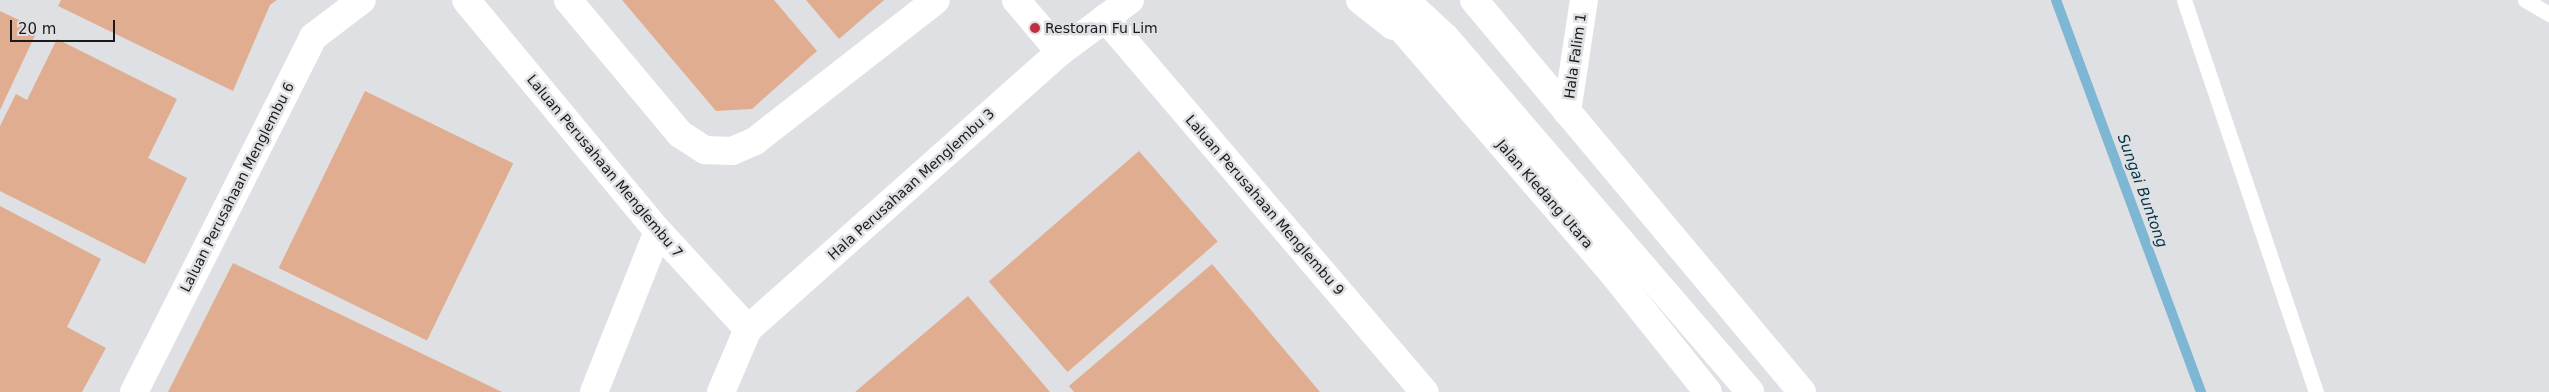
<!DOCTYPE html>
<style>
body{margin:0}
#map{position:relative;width:2549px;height:392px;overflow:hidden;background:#dfe0e3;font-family:"DejaVu Sans",sans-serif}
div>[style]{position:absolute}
.stream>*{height:10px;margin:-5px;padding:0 5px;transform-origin:5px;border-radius:5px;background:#7eb7d3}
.building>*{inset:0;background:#e0ad90;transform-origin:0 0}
.service>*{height:15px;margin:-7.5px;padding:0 7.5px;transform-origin:7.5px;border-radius:7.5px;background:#fff}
.minor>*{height:28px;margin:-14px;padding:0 14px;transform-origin:14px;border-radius:14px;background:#fff}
.secondary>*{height:28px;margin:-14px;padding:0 14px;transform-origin:14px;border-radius:14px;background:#fff}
.dots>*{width:14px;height:14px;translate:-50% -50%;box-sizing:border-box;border:2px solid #dfe0e3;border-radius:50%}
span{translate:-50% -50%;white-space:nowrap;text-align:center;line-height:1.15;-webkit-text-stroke:5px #dfe0e3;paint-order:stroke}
.poi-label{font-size:14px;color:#191a1b}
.left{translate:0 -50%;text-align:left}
.street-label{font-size:14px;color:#191a1b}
.water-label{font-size:15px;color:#003447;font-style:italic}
.scale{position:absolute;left:10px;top:20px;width:105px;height:22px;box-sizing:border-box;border:2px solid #191a1b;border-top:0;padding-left:6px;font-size:15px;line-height:18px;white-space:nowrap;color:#191a1b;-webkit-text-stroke:4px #dfe0e3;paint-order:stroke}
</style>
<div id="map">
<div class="stream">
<i style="left:2056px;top:0;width:418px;rotate:69.7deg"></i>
</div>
<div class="building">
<i style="clip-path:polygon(61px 0,277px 0,270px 5px,233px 91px,58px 6px)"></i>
<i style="clip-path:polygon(622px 0,774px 0,817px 51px,752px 109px,716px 111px)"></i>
<i style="clip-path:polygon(806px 0,884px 0,839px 39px)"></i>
<i style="clip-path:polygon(0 11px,38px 29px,0 110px)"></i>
<i style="clip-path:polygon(57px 39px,177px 99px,148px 158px,187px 178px,145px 264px,0 191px,0 126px,16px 94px,27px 100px)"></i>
<i style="left:365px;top:91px;width:165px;height:197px;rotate:26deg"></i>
<i style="left:1139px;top:151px;width:120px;height:199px;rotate:49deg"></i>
<i style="clip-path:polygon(0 206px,101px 259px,67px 327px,106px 348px,82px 392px,0 392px)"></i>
<i style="clip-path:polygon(233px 263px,502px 392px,168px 392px)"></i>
<i style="clip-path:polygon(1212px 264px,1320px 392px,1074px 392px,1069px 386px)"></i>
<i style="clip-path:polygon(968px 296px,1050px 392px,855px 392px)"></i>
</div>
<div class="service">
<i style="left:2184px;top:0;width:414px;rotate:71.4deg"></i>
<i style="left:2525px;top:0;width:28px;rotate:30deg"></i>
</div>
<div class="minor">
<i style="left:466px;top:0;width:300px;rotate:50.3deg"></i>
<i style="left:658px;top:231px;width:133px;rotate:47.4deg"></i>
<i style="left:568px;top:0;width:175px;rotate:50.1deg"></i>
<i style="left:680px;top:134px;width:30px;rotate:33deg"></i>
<i style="left:705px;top:150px;width:27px;rotate:2deg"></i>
<i style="left:732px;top:151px;width:25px;rotate:-23deg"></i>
<i style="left:755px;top:141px;width:229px;rotate:-37.9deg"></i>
<i style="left:1016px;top:0;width:68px;rotate:49.8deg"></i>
<i style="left:1360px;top:0;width:42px;rotate:38.2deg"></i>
<i style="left:1105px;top:18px;width:492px;rotate:49.5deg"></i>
<i style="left:1567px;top:112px;width:113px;rotate:-81.4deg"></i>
<i style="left:134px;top:392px;width:398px;rotate:-63.2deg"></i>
<i style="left:313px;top:37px;width:61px;rotate:-37.1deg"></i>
<i style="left:594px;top:392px;width:173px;rotate:-68.3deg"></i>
<i style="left:721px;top:392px;width:69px;rotate:-66.8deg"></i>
<i style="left:748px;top:329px;width:417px;rotate:-41.6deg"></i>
<i style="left:1060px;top:52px;width:87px;rotate:-36.6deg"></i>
</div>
<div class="secondary">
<i style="left:1377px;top:0;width:358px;rotate:49.2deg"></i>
<i style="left:1611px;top:271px;width:155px;rotate:51.3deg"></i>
<i style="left:1405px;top:0;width:54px;rotate:42.8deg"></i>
<i style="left:1445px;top:37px;width:468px;rotate:49.3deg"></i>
<i style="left:1474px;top:0;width:511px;rotate:50.08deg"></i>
</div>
<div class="dots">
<i style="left:1035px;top:28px;background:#bf2e41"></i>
</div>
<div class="poi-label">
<span class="left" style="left:1045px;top:28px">Restoran Fu Lim</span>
</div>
<div class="street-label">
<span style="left:1575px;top:56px;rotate:-82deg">Hala Falim 1</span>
<span style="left:605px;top:166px;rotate:50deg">Laluan Perusahaan Menglembu 7</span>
<span style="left:911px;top:184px;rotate:-42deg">Hala Perusahaan Menglembu 3</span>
<span style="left:237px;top:187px;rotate:-63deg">Laluan Perusahaan Menglembu 6</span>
<span style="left:1545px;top:194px;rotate:49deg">Jalan Kledang Utara</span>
<span style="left:1265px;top:205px;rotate:49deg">Laluan Perusahaan Menglembu 9</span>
</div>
<div class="water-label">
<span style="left:2142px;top:191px;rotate:70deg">Sungai Buntong</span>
</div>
<div class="scale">20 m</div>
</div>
